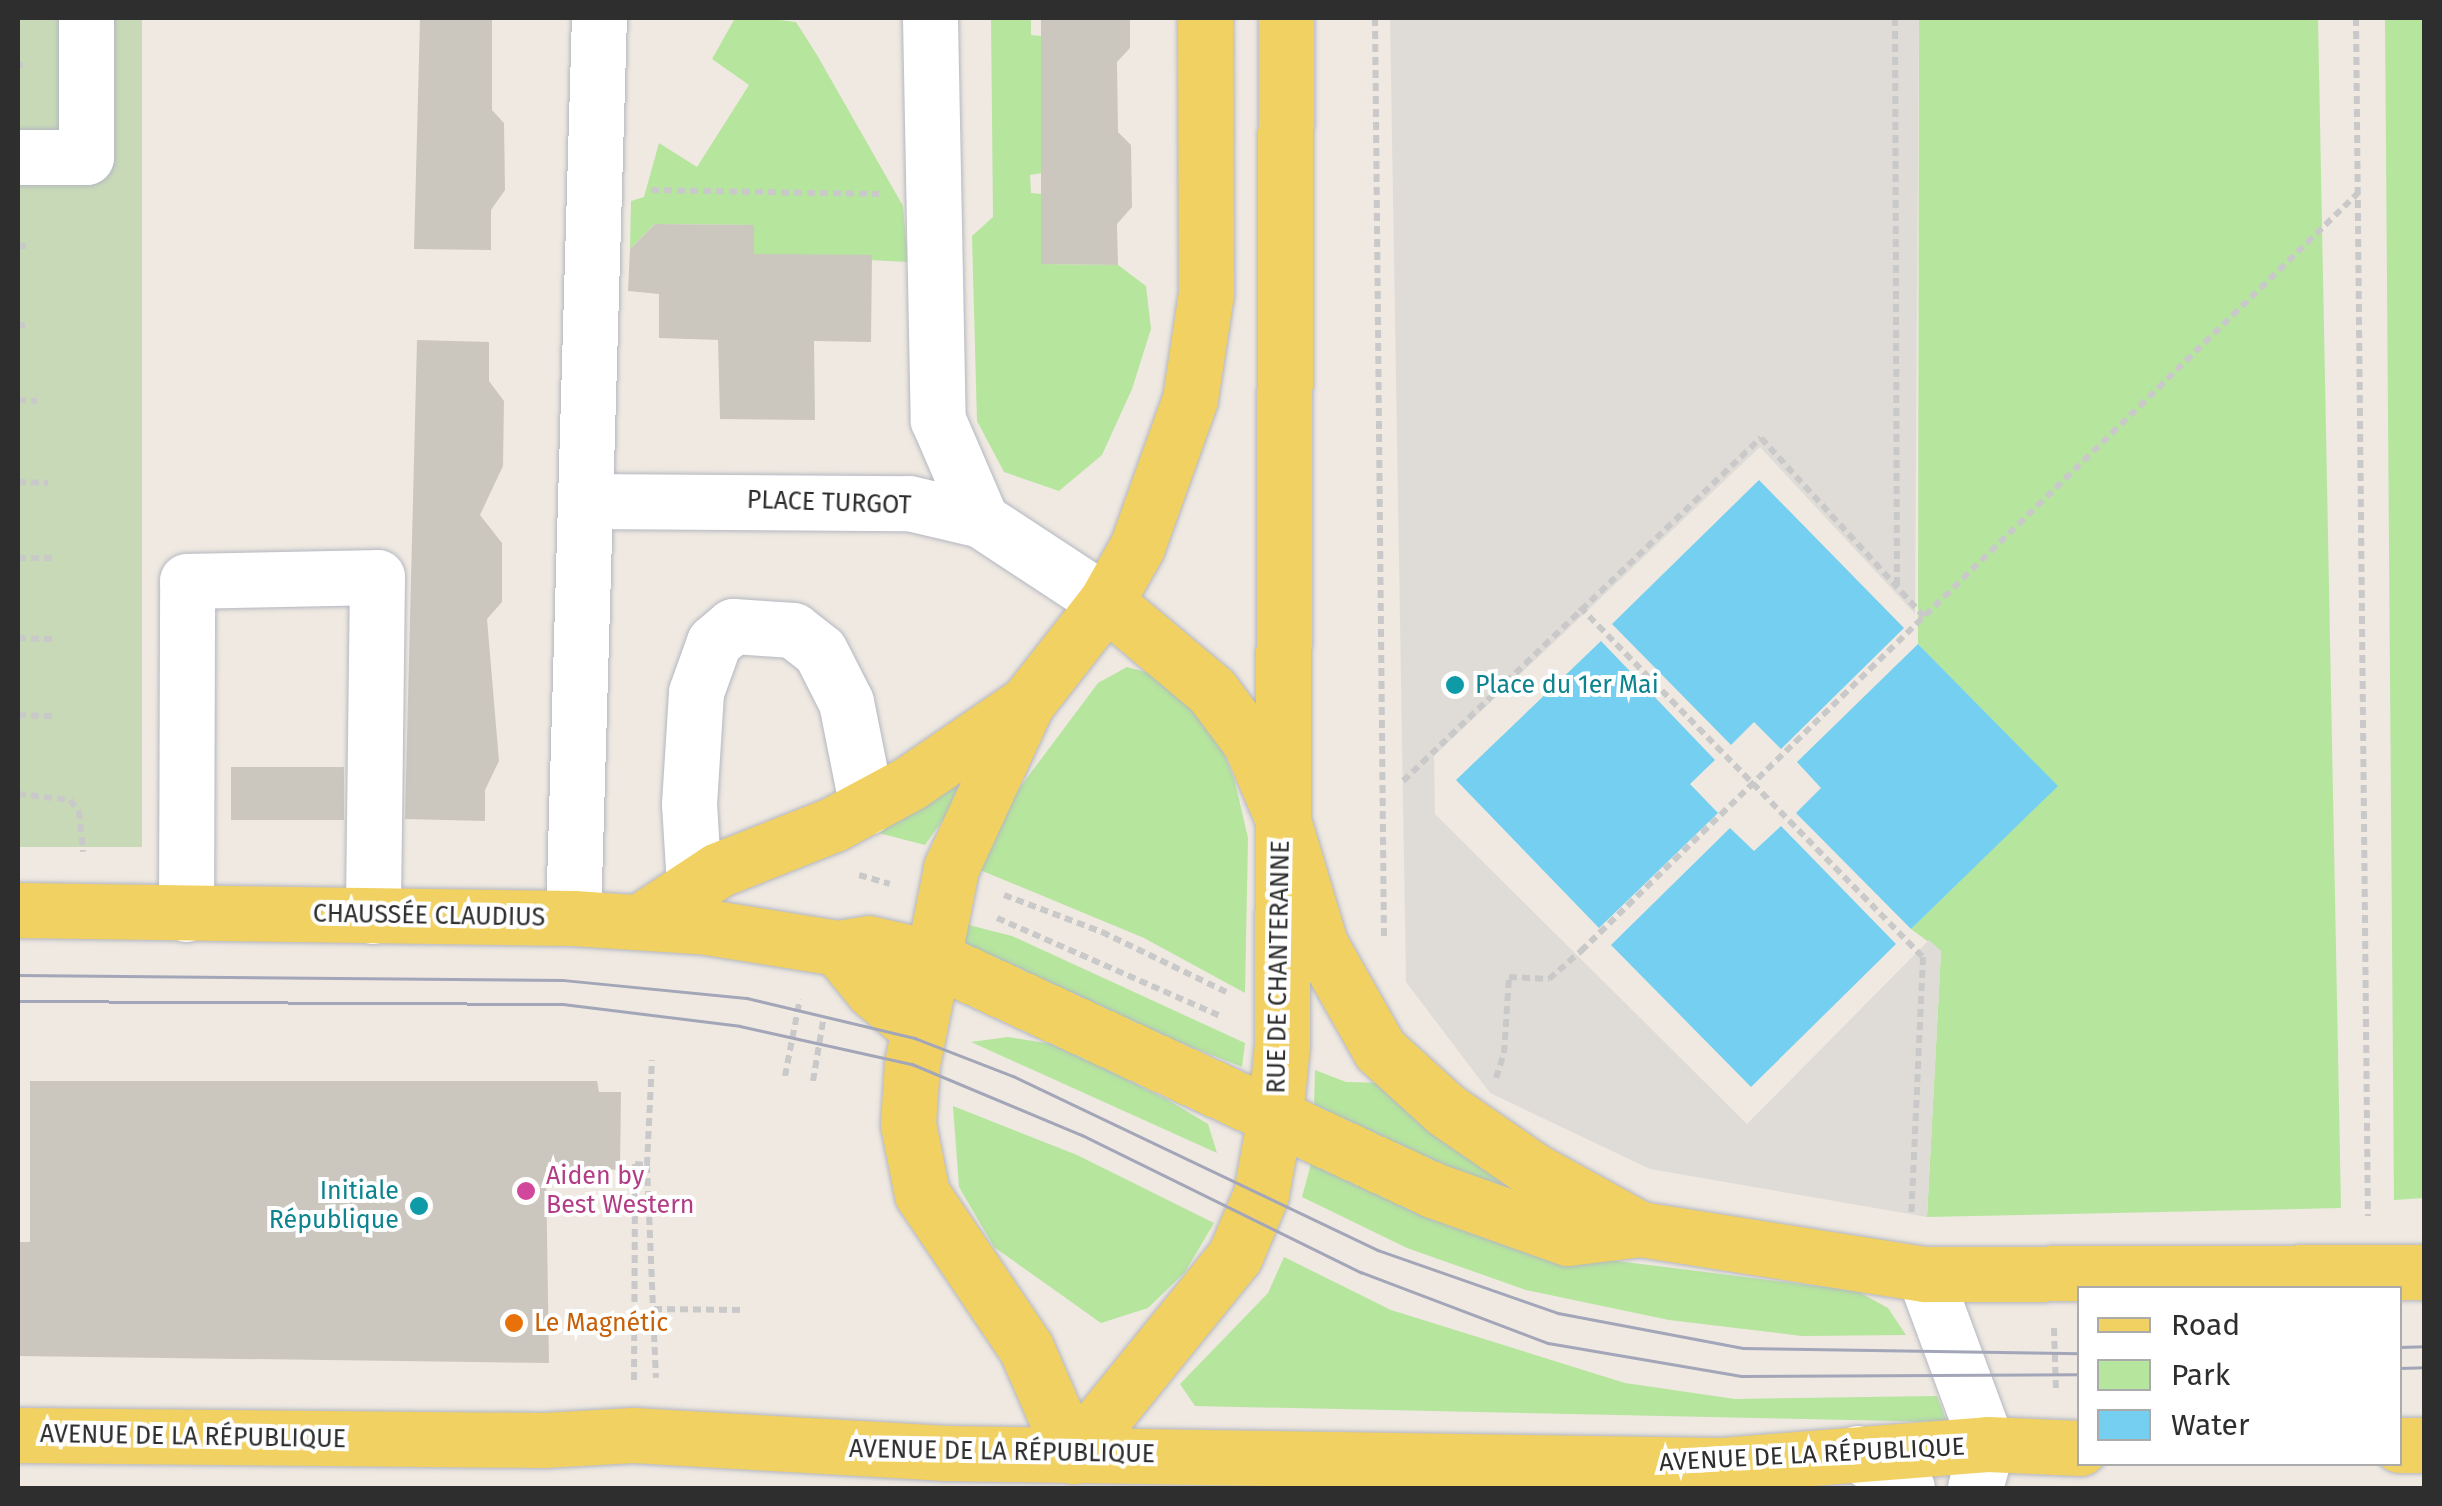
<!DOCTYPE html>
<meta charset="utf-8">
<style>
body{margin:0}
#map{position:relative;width:2442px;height:1506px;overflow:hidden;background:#efe9e1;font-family:"Fira Sans",sans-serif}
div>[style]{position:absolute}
.green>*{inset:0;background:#b6e59e}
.cemetery>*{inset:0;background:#c8d9b8;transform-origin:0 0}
.plaza>*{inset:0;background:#dfdcd8}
.water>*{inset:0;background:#75cff0}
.building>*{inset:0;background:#cbc7bf;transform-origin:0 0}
.path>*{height:6px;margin-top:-3px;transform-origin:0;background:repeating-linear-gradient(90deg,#c9c9c9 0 8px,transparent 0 13px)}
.roads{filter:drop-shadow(0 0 2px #b4b7c1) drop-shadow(0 0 2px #b4b7c1)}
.minor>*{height:55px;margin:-27.5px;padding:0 27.5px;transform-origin:27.5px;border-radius:27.5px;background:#fff}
.major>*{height:55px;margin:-27.5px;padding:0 27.5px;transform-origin:27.5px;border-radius:27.5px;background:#f2d163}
.tram>*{height:2.5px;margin:-1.25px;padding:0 1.25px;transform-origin:1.25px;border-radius:1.25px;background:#a3a6b8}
.dots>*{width:28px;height:28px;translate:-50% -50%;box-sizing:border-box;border:5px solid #fff;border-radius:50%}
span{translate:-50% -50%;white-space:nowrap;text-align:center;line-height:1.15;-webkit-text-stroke:8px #fff;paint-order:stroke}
.street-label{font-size:25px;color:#2e2e2e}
.culture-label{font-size:25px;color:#0d838f}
.left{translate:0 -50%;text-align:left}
.right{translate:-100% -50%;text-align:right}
.hotel-label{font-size:25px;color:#b23c85}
.food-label{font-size:25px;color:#c56008}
.frame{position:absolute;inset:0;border:20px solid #2e2e2e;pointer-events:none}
.legend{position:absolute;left:2077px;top:1286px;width:325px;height:180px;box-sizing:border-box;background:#fff;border:2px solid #ababab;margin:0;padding:12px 18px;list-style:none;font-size:30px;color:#2e2e2e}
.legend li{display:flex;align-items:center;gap:20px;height:50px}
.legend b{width:50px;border:2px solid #ababab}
</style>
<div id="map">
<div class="green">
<i style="clip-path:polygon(763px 18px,796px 22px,817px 55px,903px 206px,908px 262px,754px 254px,753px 225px,655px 224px,630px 249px,631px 201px,644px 197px,659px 143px,697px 167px,749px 85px,712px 59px,734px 20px)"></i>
<i style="clip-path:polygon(991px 18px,1031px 18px,1031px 35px,1041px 36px,1042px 173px,1030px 175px,1031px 193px,1042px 194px,1041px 264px,1118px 265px,1146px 286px,1151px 329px,1132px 389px,1102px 455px,1059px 491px,1004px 472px,977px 421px,972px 236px,993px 217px)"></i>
<i style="clip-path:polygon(1919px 18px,2318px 18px,2341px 1208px,1927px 1217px,1941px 951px,1911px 929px,2057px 786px,1918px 644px)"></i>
<i style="clip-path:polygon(2385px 18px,2424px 18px,2424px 1198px,2394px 1200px)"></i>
<i style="clip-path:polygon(1127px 667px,1168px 678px,1219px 740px,1235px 782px,1248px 838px,1245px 993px,1144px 938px,973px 867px,1003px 810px,1098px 683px)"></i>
<i style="clip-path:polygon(954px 772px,969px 783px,925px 845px,863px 829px)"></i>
<i style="clip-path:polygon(953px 921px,1012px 936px,1245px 1043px,1242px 1067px,947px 950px)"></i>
<i style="clip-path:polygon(1008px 1037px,1058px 1045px,1168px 1100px,1208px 1124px,1217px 1153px,971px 1042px)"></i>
<i style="clip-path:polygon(1315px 1070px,1346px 1082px,1388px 1083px,1559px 1220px,1314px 1107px)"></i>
<i style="clip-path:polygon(953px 1106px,1077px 1155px,1214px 1223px,1185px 1272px,1148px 1308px,1101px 1323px,994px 1247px,959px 1187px)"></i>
<i style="clip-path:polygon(1315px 1149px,1593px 1258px,1857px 1291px,1888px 1308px,1906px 1335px,1802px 1336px,1669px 1320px,1526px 1290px,1407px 1248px,1302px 1197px)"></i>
<i style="clip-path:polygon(1284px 1257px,1391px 1310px,1625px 1383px,1735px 1399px,1937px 1396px,1947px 1422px,1195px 1406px,1180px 1384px,1268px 1293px)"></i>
</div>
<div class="cemetery">
<i style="left:18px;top:18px;width:124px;height:829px"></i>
</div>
<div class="plaza">
<i style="clip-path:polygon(1390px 18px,1919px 18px,1915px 614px,1760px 447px,1434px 756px,1435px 814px,1747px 1124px,1929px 940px,1941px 951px,1927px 1217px,1650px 1169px,1490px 1093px,1406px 982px)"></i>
</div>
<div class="water">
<i style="clip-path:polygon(1759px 480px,1904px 628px,1781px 749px,1754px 722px,1731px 745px,1612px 624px)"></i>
<i style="clip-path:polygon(1601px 641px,1715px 760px,1690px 784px,1718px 813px,1599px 928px,1456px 780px)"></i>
<i style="clip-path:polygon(1918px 644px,2058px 786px,1911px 929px,1796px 813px,1821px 788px,1797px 762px)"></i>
<i style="clip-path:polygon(1781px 826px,1896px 944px,1751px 1087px,1611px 945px,1730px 828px,1754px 851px)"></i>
</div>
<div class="building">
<i style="clip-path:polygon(420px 18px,492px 18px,492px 110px,504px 123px,505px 190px,491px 210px,491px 250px,414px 249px)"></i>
<i style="clip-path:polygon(1041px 18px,1130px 18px,1130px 48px,1117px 62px,1118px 132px,1131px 145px,1132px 207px,1117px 224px,1118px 265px,1041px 264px)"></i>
<i style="clip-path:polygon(655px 224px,754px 225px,754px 254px,872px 255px,871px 342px,814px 341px,815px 420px,720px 419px,718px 340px,659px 338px,659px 294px,628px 291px,630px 249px)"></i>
<i style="clip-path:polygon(417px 340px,489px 342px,489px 381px,504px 401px,503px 466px,480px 515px,502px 543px,502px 602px,487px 619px,499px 761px,485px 790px,485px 821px,405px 819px)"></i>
<i style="left:231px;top:767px;width:113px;height:53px"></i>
<i style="clip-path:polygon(30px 1081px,597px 1081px,599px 1092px,621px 1092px,620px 1170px,546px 1167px,549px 1363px,18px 1356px,18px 1242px,30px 1242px)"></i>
</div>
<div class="path">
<i style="left:1375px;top:18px;width:918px;rotate:89.44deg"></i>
<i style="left:1895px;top:18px;width:568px;rotate:89.8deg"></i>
<i style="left:2356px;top:18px;width:1198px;rotate:89.43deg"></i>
<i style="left:18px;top:65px;width:5px"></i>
<i style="left:651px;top:190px;width:228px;rotate:1deg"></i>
<i style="left:18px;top:246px;width:13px"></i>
<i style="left:18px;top:325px;width:7px"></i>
<i style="left:18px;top:400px;width:19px;rotate:3deg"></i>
<i style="left:18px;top:482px;width:30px;rotate:2deg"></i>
<i style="left:18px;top:558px;width:35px"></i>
<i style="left:1580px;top:607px;width:490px;rotate:45.6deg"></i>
<i style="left:1923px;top:957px;width:260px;rotate:92.6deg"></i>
<i style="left:18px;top:638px;width:38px;rotate:2deg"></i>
<i style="left:18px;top:715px;width:34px;rotate:2deg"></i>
<i style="left:1403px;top:781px;width:496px;rotate:-43.8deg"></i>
<i style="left:1761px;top:438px;width:245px;rotate:47.6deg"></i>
<i style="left:18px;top:794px;width:52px;rotate:6.6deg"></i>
<i style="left:70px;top:800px;width:14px;rotate:51deg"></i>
<i style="left:79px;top:811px;width:41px;rotate:84.4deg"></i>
<i style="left:859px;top:875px;width:32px;rotate:16deg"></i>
<i style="left:1004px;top:895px;width:105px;rotate:20.7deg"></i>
<i style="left:1102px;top:932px;width:138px;rotate:25.8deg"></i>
<i style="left:997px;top:918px;width:247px;rotate:23.7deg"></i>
<i style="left:785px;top:1076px;width:78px;rotate:-79deg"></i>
<i style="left:1496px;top:1078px;width:26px;rotate:-72deg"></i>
<i style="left:1504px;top:1053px;width:76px;rotate:-86.2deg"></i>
<i style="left:1509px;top:977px;width:40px;rotate:2.9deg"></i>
<i style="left:1549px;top:979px;width:43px;rotate:-41.2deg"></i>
<i style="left:1581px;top:951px;width:1085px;rotate:-44.29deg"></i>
<i style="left:813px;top:1081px;width:61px;rotate:-80.5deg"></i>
<i style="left:647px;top:1165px;width:213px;rotate:87.6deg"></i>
<i style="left:654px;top:1309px;width:86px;rotate:0.7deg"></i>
<i style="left:2054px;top:1328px;width:63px;rotate:88.2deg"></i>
<i style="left:634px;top:1380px;width:216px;rotate:-89.7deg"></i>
<i style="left:635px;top:1164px;width:12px;rotate:5deg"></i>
<i style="left:647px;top:1165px;width:105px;rotate:-87.3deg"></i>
</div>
<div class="roads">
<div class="minor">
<i style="left:930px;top:18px;width:402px;rotate:88.9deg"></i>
<i style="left:938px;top:420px;width:109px;rotate:66.7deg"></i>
<i style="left:18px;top:157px;width:68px"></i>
<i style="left:86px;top:157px;width:139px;rotate:-90deg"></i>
<i style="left:586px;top:501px;width:323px;rotate:0.4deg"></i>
<i style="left:909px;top:503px;width:74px;rotate:13.3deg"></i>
<i style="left:981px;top:520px;width:149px;rotate:33.3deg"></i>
<i style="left:694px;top:885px;width:81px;rotate:-93.5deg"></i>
<i style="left:689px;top:804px;width:112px;rotate:-86.4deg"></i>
<i style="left:696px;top:692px;width:53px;rotate:-70.2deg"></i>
<i style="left:714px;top:642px;width:25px;rotate:-40deg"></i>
<i style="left:733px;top:626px;width:60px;rotate:3.8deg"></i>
<i style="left:793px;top:630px;width:34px;rotate:38deg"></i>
<i style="left:820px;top:651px;width:57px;rotate:63deg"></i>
<i style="left:846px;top:702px;width:107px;rotate:78.7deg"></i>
<i style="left:186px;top:914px;width:333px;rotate:-89.8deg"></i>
<i style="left:187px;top:581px;width:190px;rotate:-1.2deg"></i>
<i style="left:377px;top:577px;width:339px;rotate:90.7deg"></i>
<i style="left:573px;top:918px;width:900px;rotate:-88.35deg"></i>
<i style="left:1924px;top:1274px;width:181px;rotate:69.7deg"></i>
<i style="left:1987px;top:1444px;width:46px;rotate:105.3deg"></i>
<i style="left:1857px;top:1453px;width:61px;rotate:35deg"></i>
</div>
<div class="major">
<i style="left:1106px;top:602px;width:138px;rotate:40deg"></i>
<i style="left:1212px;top:691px;width:64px;rotate:53.3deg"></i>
<i style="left:1250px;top:742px;width:82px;rotate:66.9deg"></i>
<i style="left:1282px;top:817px;width:133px;rotate:73.3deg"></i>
<i style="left:1320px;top:944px;width:122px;rotate:60.5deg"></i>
<i style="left:1380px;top:1050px;width:89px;rotate:42.3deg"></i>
<i style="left:1446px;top:1110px;width:106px;rotate:34.6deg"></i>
<i style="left:1533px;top:1170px;width:122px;rotate:28.9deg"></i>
<i style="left:18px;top:910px;width:555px;rotate:0.83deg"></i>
<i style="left:573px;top:918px;width:134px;rotate:3.8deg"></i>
<i style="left:707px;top:927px;width:133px;rotate:9.1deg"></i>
<i style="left:838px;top:948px;width:30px;rotate:-9deg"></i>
<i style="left:868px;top:943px;width:64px;rotate:12.7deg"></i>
<i style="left:930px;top:957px;width:554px;rotate:24.85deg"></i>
<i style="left:1433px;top:1190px;width:143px;rotate:19.6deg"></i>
<i style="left:1568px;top:1238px;width:73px;rotate:-7.1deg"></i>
<i style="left:1640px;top:1229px;width:288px;rotate:9deg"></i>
<i style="left:1924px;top:1274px;width:500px;rotate:-0.23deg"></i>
<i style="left:641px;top:921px;width:92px;rotate:-33.5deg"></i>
<i style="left:718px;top:870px;width:125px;rotate:-21.6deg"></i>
<i style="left:834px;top:824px;width:86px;rotate:-28.3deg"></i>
<i style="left:910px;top:783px;width:138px;rotate:-34.4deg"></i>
<i style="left:838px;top:948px;width:55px;rotate:50.9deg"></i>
<i style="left:873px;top:991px;width:56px;rotate:39.9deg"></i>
<i style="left:18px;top:1435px;width:525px;rotate:0.55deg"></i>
<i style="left:543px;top:1440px;width:90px;rotate:-3.2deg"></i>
<i style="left:633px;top:1435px;width:314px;rotate:3.3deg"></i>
<i style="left:946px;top:1453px;width:776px;rotate:0.89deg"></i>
<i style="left:1722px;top:1465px;width:266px;rotate:-4.5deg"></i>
<i style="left:1987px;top:1444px;width:93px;rotate:2.5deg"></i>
<i style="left:2400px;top:1445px;width:24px"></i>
<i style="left:1073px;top:1456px;width:118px;rotate:-113.5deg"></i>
<i style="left:1026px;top:1348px;width:186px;rotate:-124deg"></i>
<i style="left:922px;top:1194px;width:71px;rotate:-101.3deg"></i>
<i style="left:908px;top:1124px;width:60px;rotate:-86.2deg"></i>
<i style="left:912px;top:1064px;width:200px;rotate:-78.7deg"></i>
<i style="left:951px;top:868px;width:182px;rotate:-65.3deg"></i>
<i style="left:1027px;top:703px;width:128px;rotate:-52deg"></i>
<i style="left:1106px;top:602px;width:63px;rotate:-60.6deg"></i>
<i style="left:1137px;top:547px;width:157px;rotate:-70.3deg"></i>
<i style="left:1190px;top:399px;width:107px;rotate:-81.4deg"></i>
<i style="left:1206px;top:293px;width:275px;rotate:-90.2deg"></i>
<i style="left:1073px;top:1456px;width:257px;rotate:-51deg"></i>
<i style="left:1235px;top:1256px;width:67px;rotate:-67.2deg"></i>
<i style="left:1261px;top:1194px;width:79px;rotate:-79.8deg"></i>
<i style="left:1275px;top:1116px;width:72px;rotate:-84.4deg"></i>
<i style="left:1282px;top:1044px;width:1026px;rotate:-89.78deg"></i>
</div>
</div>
<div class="tram">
<i style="left:18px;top:975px;width:545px;rotate:0.53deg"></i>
<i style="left:563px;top:980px;width:185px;rotate:5.6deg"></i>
<i style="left:747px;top:998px;width:173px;rotate:13.4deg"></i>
<i style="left:915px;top:1038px;width:105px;rotate:21.2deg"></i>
<i style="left:1013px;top:1076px;width:404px;rotate:25.5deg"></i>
<i style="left:1378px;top:1250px;width:191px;rotate:19.3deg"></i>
<i style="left:1558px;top:1313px;width:188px;rotate:10.7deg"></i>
<i style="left:1743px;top:1348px;width:337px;rotate:0.9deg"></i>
<i style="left:18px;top:1001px;width:544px;rotate:0.32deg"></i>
<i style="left:562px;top:1004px;width:179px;rotate:7deg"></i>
<i style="left:740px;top:1026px;width:176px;rotate:12.5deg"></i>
<i style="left:912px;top:1064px;width:184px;rotate:22.7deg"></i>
<i style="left:1082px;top:1135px;width:311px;rotate:26.2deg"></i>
<i style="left:1361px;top:1272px;width:200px;rotate:20.8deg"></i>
<i style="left:1548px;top:1343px;width:196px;rotate:9.7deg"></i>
<i style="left:1741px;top:1376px;width:339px;rotate:-0.3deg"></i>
<i style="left:2400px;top:1347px;width:24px;rotate:-2deg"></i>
<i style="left:2400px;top:1368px;width:24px;rotate:-2deg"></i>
</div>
<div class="dots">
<i style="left:1455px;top:685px;background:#0f9aa8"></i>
<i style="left:526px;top:1191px;background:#d1479c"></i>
<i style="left:419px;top:1206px;background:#0f9aa8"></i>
<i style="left:514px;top:1323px;background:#e8710a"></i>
</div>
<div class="street-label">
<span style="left:829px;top:503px;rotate:2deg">PLACE TURGOT</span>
<span style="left:429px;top:916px;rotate:1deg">CHAUSSÉE CLAUDIUS</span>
<span style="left:1279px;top:967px;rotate:-89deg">RUE DE CHANTERANNE</span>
<span style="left:193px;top:1437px;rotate:1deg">AVENUE DE LA RÉPUBLIQUE</span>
<span style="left:1002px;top:1452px;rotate:1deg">AVENUE DE LA RÉPUBLIQUE</span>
<span style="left:1812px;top:1455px;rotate:-3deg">AVENUE DE LA RÉPUBLIQUE</span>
</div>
<div class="culture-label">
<span class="left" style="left:1475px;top:685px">Place du 1er Mai</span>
<span class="right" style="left:399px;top:1206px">Initiale<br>République</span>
</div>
<div class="hotel-label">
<span class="left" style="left:546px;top:1191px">Aiden by<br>Best Western</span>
</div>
<div class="food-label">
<span class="left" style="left:534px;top:1323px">Le Magnétic</span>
</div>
<div class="frame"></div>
<ul class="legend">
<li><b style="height:12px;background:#f2d163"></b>Road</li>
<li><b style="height:28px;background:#b6e59e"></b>Park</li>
<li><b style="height:28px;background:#75cff0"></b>Water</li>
</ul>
</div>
